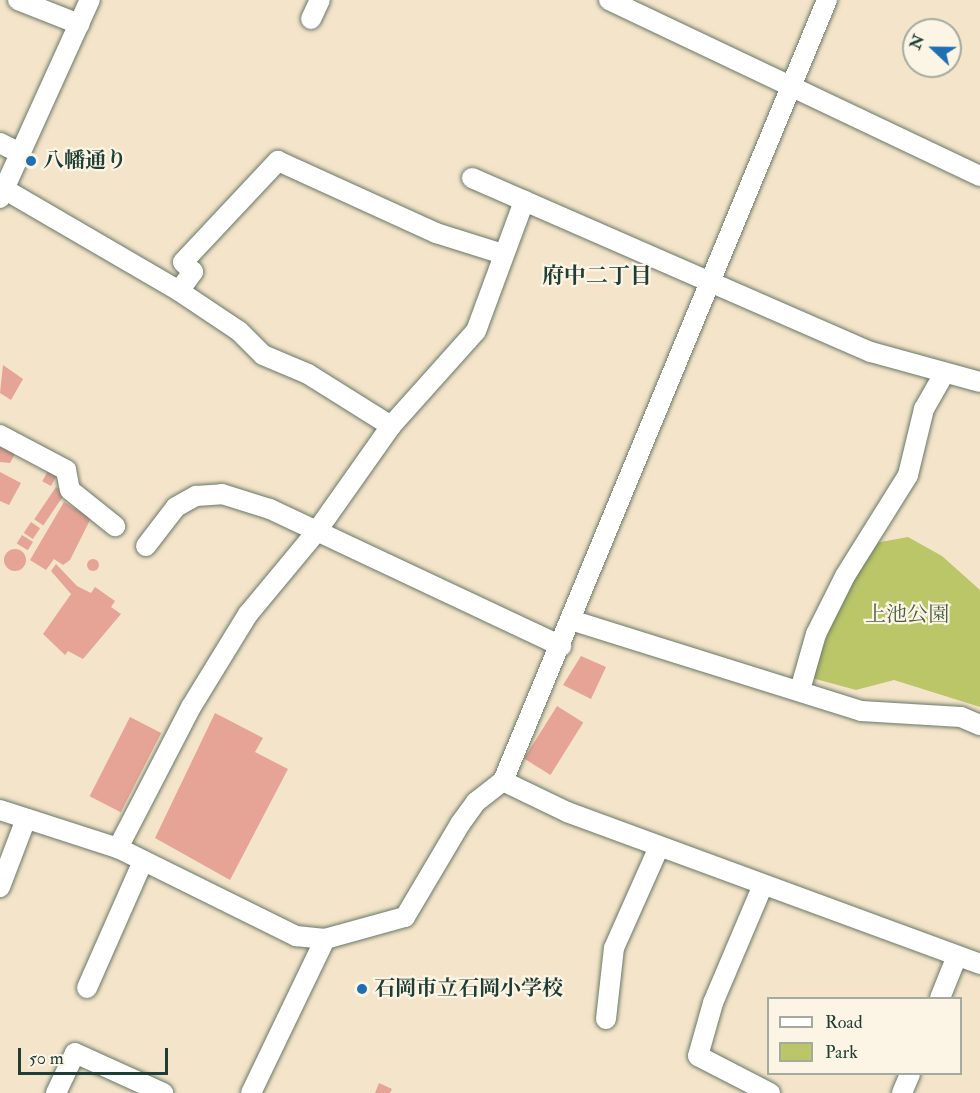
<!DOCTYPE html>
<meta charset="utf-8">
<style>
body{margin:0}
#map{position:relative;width:980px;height:1093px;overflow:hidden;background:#f4e5ca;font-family:"IM FELL Double Pica","Noto Serif JP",serif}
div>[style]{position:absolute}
.green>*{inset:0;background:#bac668}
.building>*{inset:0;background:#e5a496;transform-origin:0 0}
.round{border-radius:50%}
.roads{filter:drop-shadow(0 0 2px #6a7868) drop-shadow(0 0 2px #6a7868)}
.minor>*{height:20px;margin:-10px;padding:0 10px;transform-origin:10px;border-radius:10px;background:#fff}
.dots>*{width:16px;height:16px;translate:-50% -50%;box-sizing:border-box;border:3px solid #fcf5e5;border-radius:50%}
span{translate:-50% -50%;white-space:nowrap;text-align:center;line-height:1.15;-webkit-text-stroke:4.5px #fcf5e5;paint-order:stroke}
.poi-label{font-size:21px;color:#1f3d34;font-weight:700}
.left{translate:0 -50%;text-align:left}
.park-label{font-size:21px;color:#465f41}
.neighbourhood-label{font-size:22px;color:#1f3d34;font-weight:700}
.legend{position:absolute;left:767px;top:997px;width:195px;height:78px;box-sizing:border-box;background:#fcf5e5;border:2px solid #a4ab9e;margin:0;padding:8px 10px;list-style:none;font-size:18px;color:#1f3d34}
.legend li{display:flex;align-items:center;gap:12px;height:30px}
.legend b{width:30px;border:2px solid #a4ab9e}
.north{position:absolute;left:902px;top:18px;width:60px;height:60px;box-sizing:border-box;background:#fcf5e5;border:2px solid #a4ab9e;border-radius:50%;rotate:292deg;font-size:16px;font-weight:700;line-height:24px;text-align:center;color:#1f3d34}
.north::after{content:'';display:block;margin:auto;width:21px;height:27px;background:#1f6fb2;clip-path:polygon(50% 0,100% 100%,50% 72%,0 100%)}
.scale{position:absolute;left:18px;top:1048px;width:150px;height:27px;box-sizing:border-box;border:3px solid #1f3d34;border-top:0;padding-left:8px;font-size:18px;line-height:21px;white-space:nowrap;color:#1f3d34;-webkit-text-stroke:4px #fcf5e5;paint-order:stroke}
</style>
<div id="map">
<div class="green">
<i style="clip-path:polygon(908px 537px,942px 556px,980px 590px,980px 707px,894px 680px,856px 690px,812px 678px,840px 600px,875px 543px)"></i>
</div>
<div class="building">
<i style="clip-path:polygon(3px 365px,23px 379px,11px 400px,0 393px)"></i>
<i style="clip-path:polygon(0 442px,15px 454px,10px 463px,0 462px)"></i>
<i style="left:49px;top:469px;width:10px;height:14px;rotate:29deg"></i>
<i style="clip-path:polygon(0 472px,21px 483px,9px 505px,0 501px)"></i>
<i style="left:56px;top:487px;width:11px;height:39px;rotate:34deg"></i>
<i style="clip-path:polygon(64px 502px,91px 518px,70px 560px,63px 565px,54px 559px,46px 570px,30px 560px)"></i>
<i style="left:31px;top:522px;width:11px;height:13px;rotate:34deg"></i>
<i style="left:22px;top:535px;width:13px;height:10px;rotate:32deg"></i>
<i class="round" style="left:4px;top:549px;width:22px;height:22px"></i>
<i class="round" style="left:87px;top:559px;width:12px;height:12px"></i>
<i style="clip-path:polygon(56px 564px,77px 586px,91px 593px,95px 587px,115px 601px,111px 607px,121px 614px,83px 659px,68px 651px,65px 655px,43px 634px,71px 594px,51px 571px)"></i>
<i style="clip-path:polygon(581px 656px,606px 667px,591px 699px,563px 685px)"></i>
<i style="left:557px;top:706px;width:31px;height:62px;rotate:32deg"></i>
<i style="clip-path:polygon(215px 713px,263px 738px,255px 752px,288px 769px,230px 880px,155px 838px)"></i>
<i style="left:130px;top:717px;width:35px;height:89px;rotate:27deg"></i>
<i style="clip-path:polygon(379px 1083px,392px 1089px,390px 1093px,375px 1093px)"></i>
</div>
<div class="roads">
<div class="minor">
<i style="left:18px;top:0;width:66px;rotate:21.5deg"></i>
<i style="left:609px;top:0;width:411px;rotate:25.4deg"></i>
<i style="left:311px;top:19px;width:21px;rotate:-65deg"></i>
<i style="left:0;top:143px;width:22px;rotate:27deg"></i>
<i style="left:472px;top:178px;width:435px;rotate:23.6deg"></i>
<i style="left:871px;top:352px;width:113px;rotate:15.4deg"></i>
<i style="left:4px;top:189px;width:203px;rotate:30.2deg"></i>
<i style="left:179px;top:291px;width:72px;rotate:33.7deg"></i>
<i style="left:239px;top:331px;width:34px;rotate:45deg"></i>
<i style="left:263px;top:355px;width:49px;rotate:22.9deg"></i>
<i style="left:308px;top:374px;width:98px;rotate:32.1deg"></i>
<i style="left:391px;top:426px;width:128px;rotate:125.2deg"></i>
<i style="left:317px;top:531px;width:108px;rotate:129.7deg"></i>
<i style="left:248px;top:614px;width:109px;rotate:121.5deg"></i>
<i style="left:191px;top:707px;width:159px;rotate:117.4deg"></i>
<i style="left:0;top:198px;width:217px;rotate:-65.6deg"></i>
<i style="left:179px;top:291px;width:24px;rotate:-54deg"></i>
<i style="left:193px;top:272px;width:14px;rotate:-135deg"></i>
<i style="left:183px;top:262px;width:139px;rotate:-46.8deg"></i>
<i style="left:278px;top:161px;width:174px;rotate:24.5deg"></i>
<i style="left:436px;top:233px;width:70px;rotate:17.4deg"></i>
<i style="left:391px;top:426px;width:127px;rotate:-48.2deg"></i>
<i style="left:476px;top:331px;width:139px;rotate:-69.7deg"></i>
<i style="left:0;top:435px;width:75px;rotate:27.9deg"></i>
<i style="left:66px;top:470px;width:20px;rotate:79deg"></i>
<i style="left:70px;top:490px;width:58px;rotate:38.7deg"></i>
<i style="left:146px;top:546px;width:49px;rotate:-52.4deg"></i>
<i style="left:176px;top:507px;width:23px;rotate:-29deg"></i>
<i style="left:196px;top:496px;width:26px;rotate:-4deg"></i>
<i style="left:222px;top:494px;width:50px;rotate:17.4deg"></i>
<i style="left:270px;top:509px;width:322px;rotate:25.2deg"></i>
<i style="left:574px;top:621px;width:301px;rotate:17.4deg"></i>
<i style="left:861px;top:711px;width:100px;rotate:3.4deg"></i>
<i style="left:961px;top:717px;width:21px;rotate:23deg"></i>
<i style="left:800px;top:690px;width:58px;rotate:-74.1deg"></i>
<i style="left:816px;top:634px;width:65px;rotate:-63.4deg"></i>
<i style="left:845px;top:576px;width:119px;rotate:-58deg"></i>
<i style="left:908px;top:475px;width:68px;rotate:-76.4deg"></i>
<i style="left:924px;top:409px;width:40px;rotate:-60.3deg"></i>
<i style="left:503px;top:781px;width:71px;rotate:25.8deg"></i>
<i style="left:567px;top:812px;width:440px;rotate:20.2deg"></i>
<i style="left:0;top:810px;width:124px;rotate:17.9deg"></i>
<i style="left:118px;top:848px;width:199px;rotate:26.3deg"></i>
<i style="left:296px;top:936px;width:29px;rotate:6deg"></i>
<i style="left:325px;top:939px;width:83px;rotate:-15.4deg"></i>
<i style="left:405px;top:917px;width:108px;rotate:-59.4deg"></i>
<i style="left:460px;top:824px;width:27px;rotate:-54deg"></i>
<i style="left:476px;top:802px;width:34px;rotate:-38deg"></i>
<i style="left:503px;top:781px;width:846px;rotate:-67.47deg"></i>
<i style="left:763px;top:885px;width:128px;rotate:113deg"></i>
<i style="left:713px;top:1003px;width:55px;rotate:105.8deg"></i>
<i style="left:698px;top:1056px;width:81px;rotate:27.2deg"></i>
<i style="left:0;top:887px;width:73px;rotate:-69.1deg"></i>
<i style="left:87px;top:988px;width:139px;rotate:-66.2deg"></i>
<i style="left:940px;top:998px;width:45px;rotate:-68deg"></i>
<i style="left:606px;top:1019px;width:71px;rotate:-83.6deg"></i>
<i style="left:614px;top:948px;width:111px;rotate:-66deg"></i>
<i style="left:56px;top:1093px;width:44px;rotate:-64.6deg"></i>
<i style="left:75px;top:1053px;width:97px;rotate:24.4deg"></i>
<i style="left:251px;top:1093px;width:171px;rotate:-64.3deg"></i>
<i style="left:902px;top:1093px;width:21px;rotate:-67deg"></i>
</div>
</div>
<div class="dots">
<i style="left:31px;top:161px;background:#1f6fb2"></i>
<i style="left:362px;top:989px;background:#1f6fb2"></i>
</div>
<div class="poi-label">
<span class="left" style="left:43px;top:161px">八幡通り</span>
<span class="left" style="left:374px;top:989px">石岡市立石岡小学校</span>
</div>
<div class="park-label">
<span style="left:907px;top:615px">上池公園</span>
</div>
<div class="neighbourhood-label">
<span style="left:597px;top:277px">府中二丁目</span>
</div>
<ul class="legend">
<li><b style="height:8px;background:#fff"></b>Road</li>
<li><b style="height:16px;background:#bac668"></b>Park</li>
</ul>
<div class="north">N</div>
<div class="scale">50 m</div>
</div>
